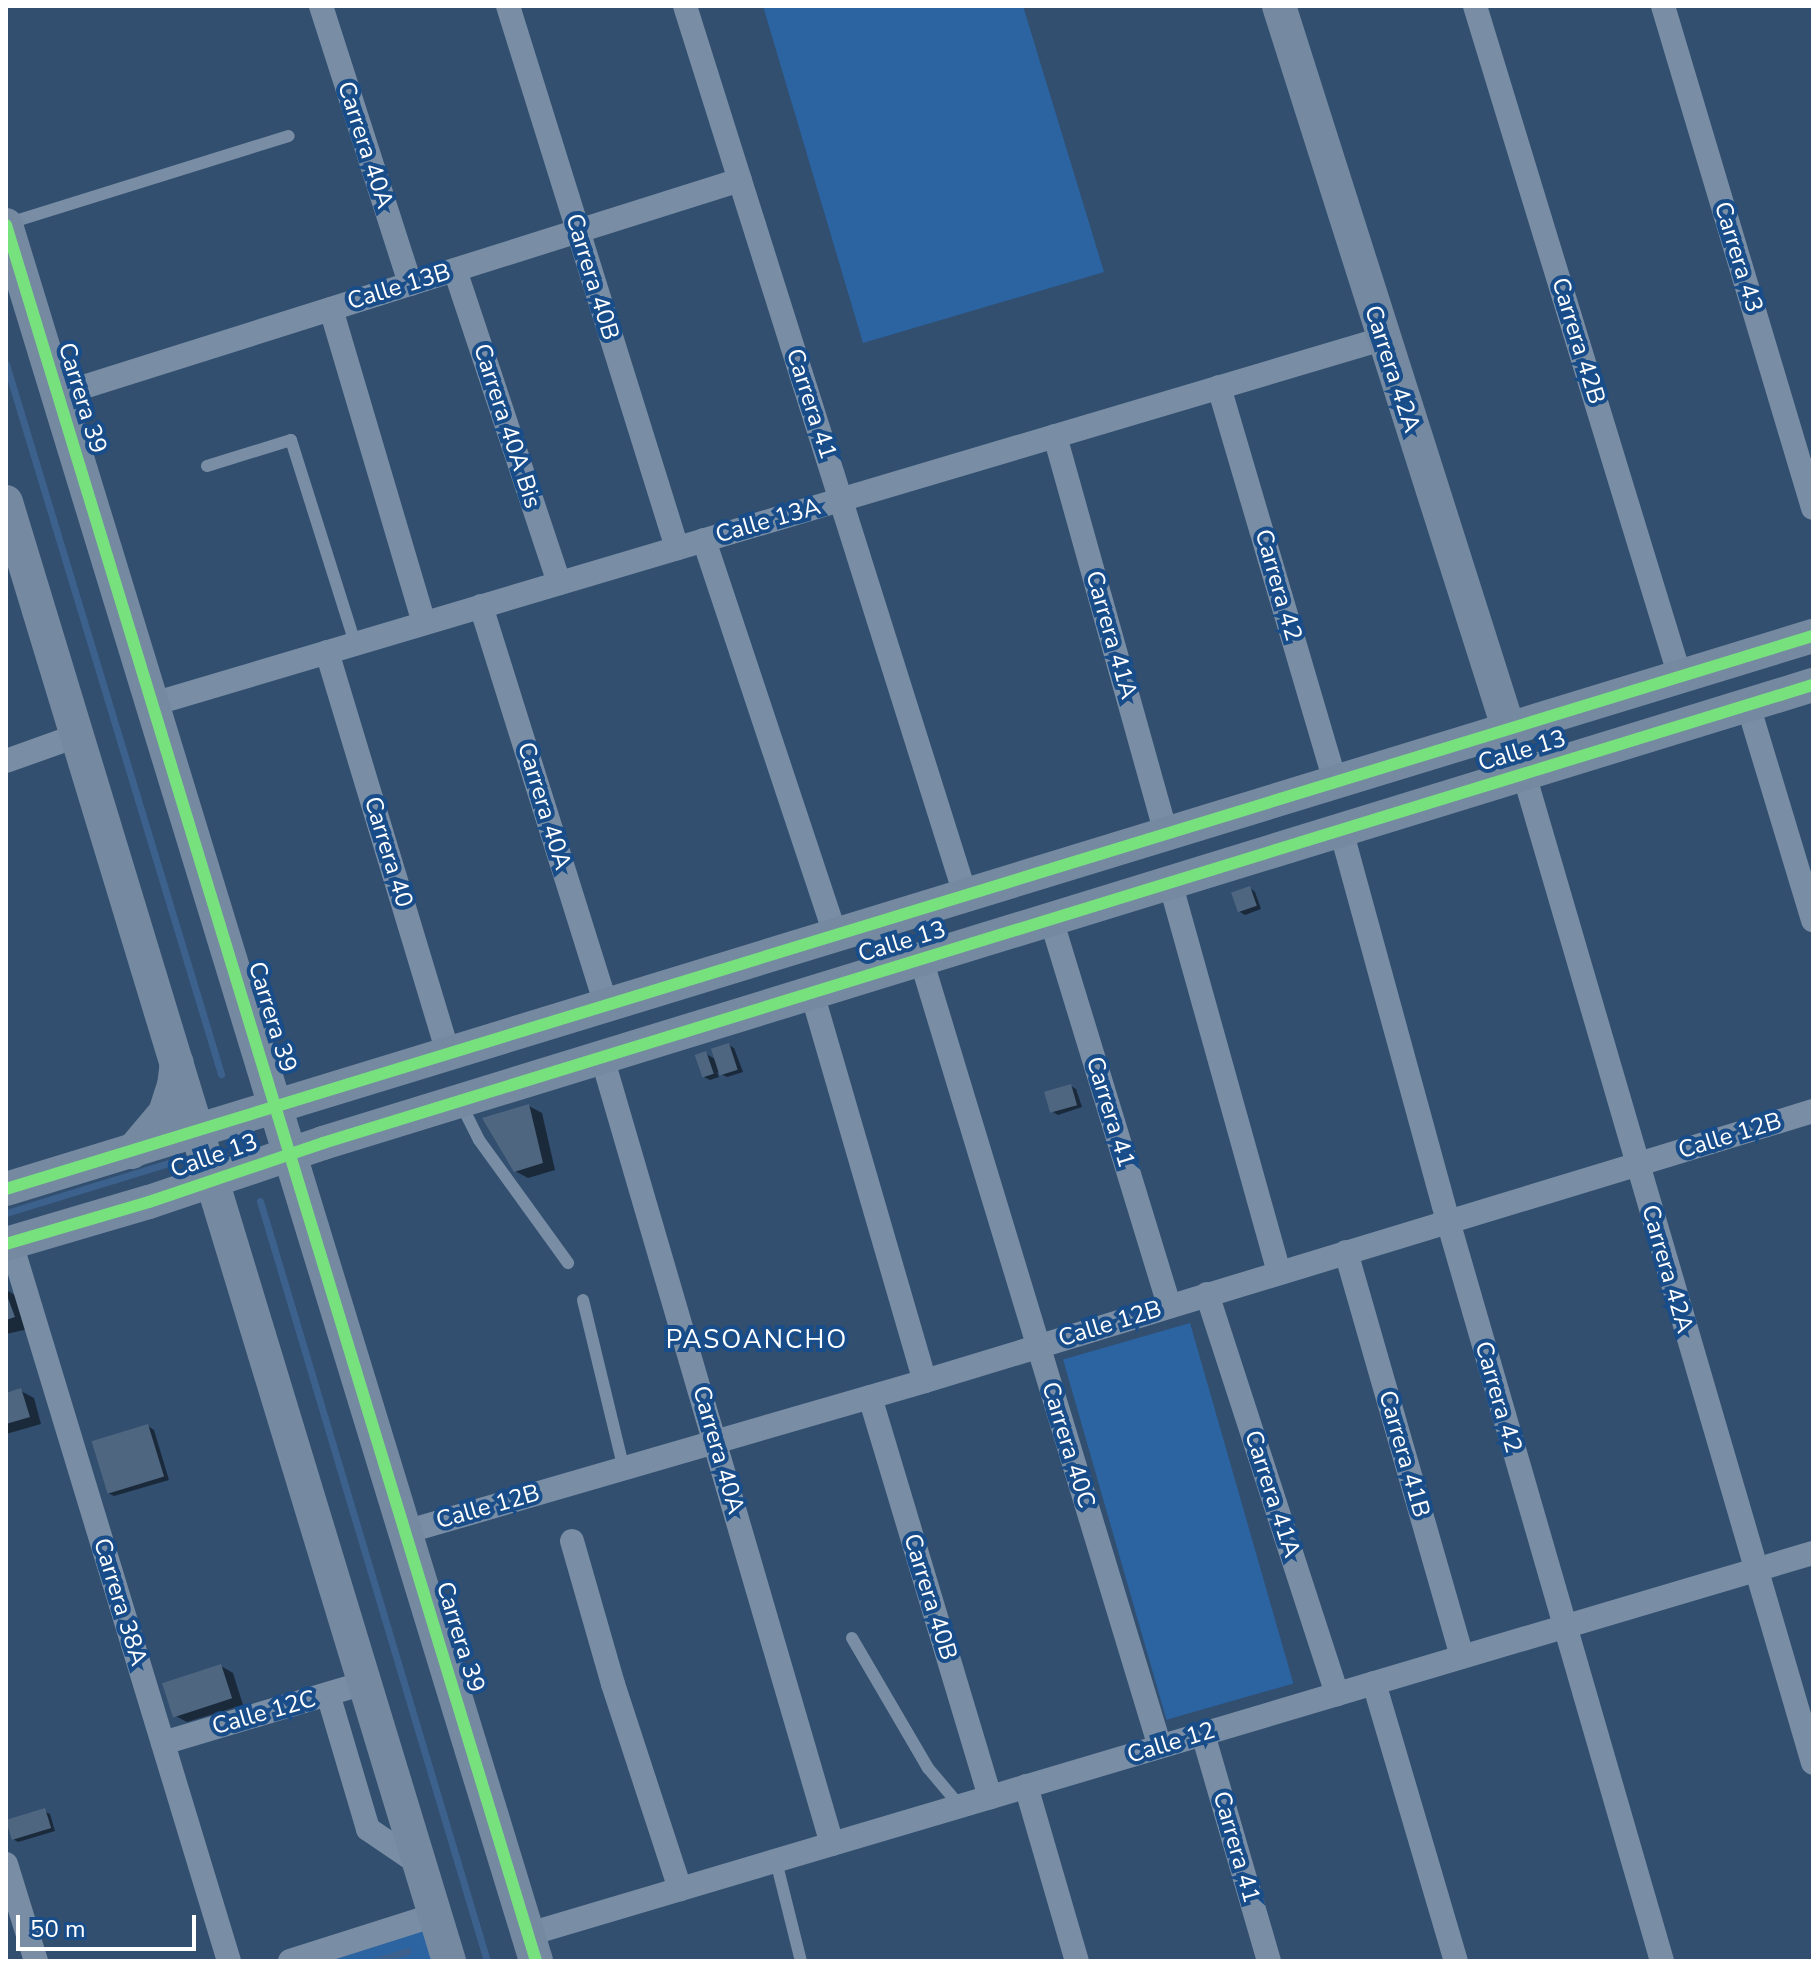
<!DOCTYPE html>
<style>
body{margin:0}
#map{position:relative;width:1819px;height:1967px;overflow:hidden;background:#324f70;font-family:"Nunito Sans",sans-serif}
div>[style]{position:absolute}
.green>*{inset:0;background:#2c64a1;transform-origin:0 0}
.shadow>*{inset:0;background:#0007}
.stream>*{height:7px;margin:-3.5px;padding:0 3.5px;transform-origin:3.5px;border-radius:3.5px;background:#3b618c}
.building>*{inset:0;background:#4f6680;transform-origin:0 0}
.lane>*{height:12px;margin:-6px;padding:0 6px;transform-origin:6px;border-radius:6px;background:#798ea5}
.street>*{height:24px;margin:-12px;padding:0 12px;transform-origin:12px;border-radius:12px;background:#798ea5}
.secondary>*{height:34px;margin:-17px;padding:0 17px;transform-origin:17px;border-radius:17px;background:#758aa1}
.cycleway>*{height:12px;margin:-6px;padding:0 6px;transform-origin:6px;border-radius:6px;background:#77e17e}
span{translate:-50% -50%;white-space:nowrap;text-align:center;line-height:1.15;-webkit-text-stroke:8px #184d8a;paint-order:stroke}
.street-label{font-size:24px;color:#fff}
.neighbourhood-label{font-size:26px;color:#fff;letter-spacing:2px}
.frame{position:absolute;inset:0;border:8px solid #fff;pointer-events:none}
.scale{position:absolute;left:16px;top:1915px;width:180px;height:36px;box-sizing:border-box;border:4px solid #fff;border-top:0;padding-left:10px;font-size:24px;line-height:28px;white-space:nowrap;color:#fff;-webkit-text-stroke:6px #184d8a;paint-order:stroke}
</style>
<div id="map">
<div class="green">
<i style="clip-path:polygon(763px 6px,1023px 6px,1104px 272px,863px 343px)"></i>
<i style="left:1190px;top:1323px;width:375px;height:132px;rotate:74deg"></i>
<i style="clip-path:polygon(435px 1915px,449px 1961px,290px 1961px)"></i>
</div>
<div class="shadow">
<i style="clip-path:polygon(1250px 888px,1255px 892px,1261px 909px,1245px 915px,1240px 912px)"></i>
<i style="clip-path:polygon(729px 1045px,734px 1048px,743px 1072px,727px 1077px,717px 1072px,719px 1077px,710px 1080px,704px 1077px,706px 1054px,717px 1060px)"></i>
<i style="clip-path:polygon(1071px 1086px,1076px 1089px,1082px 1107px,1058px 1115px,1053px 1112px)"></i>
<i style="clip-path:polygon(529px 1106px,542px 1113px,555px 1170px,528px 1178px,515px 1171px)"></i>
<i style="clip-path:polygon(6px 1290px,24px 1300px,33px 1328px,6px 1334px)"></i>
<i style="clip-path:polygon(21px 1391px,34px 1398px,41px 1424px,6px 1434px,6px 1395px)"></i>
<i style="clip-path:polygon(148px 1426px,154px 1430px,169px 1480px,114px 1496px,108px 1493px)"></i>
<i style="clip-path:polygon(221px 1666px,233px 1673px,243px 1705px,187px 1722px,174px 1715px)"></i>
<i style="clip-path:polygon(44px 1811px,50px 1814px,55px 1831px,18px 1842px,13px 1839px)"></i>
</div>
<div class="stream">
<i style="left:6px;top:364px;width:742px;rotate:73.15deg"></i>
<i style="left:260px;top:1201px;width:793px;rotate:73.37deg"></i>
<i style="left:6px;top:1213px;width:174px;rotate:-17.1deg"></i>
<i style="left:375px;top:1961px;width:34px;rotate:-17deg"></i>
</div>
<div class="building">
<i style="left:1250px;top:886px;width:21px;height:20px;rotate:71deg"></i>
<i style="left:729px;top:1043px;width:28px;height:19px;rotate:72deg"></i>
<i style="left:706px;top:1051px;width:24px;height:12px;rotate:71deg"></i>
<i style="left:1071px;top:1084px;width:22px;height:28px;rotate:74deg"></i>
<i style="clip-path:polygon(529px 1104px,543px 1163px,514px 1172px,482px 1118px)"></i>
<i style="clip-path:polygon(6px 1293px,15px 1317px,6px 1320px)"></i>
<i style="clip-path:polygon(21px 1388px,30px 1417px,6px 1424px,6px 1393px)"></i>
<i style="left:148px;top:1424px;width:55px;height:59px;rotate:73deg"></i>
<i style="left:221px;top:1664px;width:36px;height:62px;rotate:72deg"></i>
<i style="left:45px;top:1808px;width:21px;height:41px;rotate:73deg"></i>
</div>
<div class="lane">
<i style="left:6px;top:224px;width:296px;rotate:-17.3deg"></i>
<i style="left:207px;top:466px;width:88px;rotate:-17.2deg"></i>
<i style="left:291px;top:440px;width:213px;rotate:72.5deg"></i>
<i style="left:461px;top:1104px;width:40px;rotate:63.4deg"></i>
<i style="left:479px;top:1140px;width:152px;rotate:54.1deg"></i>
<i style="left:583px;top:1300px;width:175px;rotate:76.4deg"></i>
<i style="left:852px;top:1638px;width:151px;rotate:59.7deg"></i>
<i style="left:928px;top:1768px;width:50px;rotate:49.9deg"></i>
<i style="left:776px;top:1861px;width:103px;rotate:76deg"></i>
</div>
<div class="street">
<i style="left:321px;top:6px;width:292px;rotate:72.2deg"></i>
<i style="left:508px;top:6px;width:568px;rotate:72.68deg"></i>
<i style="left:685px;top:6px;width:931px;rotate:72.5deg"></i>
<i style="left:1475px;top:6px;width:702px;rotate:73.01deg"></i>
<i style="left:1663px;top:6px;width:524px;rotate:73.36deg"></i>
<i style="left:455px;top:270px;width:330px;rotate:71.6deg"></i>
<i style="left:331px;top:309px;width:327px;rotate:73.5deg"></i>
<i style="left:1219px;top:387px;width:414px;rotate:73.6deg"></i>
<i style="left:58px;top:395px;width:715px;rotate:-17.5deg"></i>
<i style="left:1055px;top:436px;width:412px;rotate:74.4deg"></i>
<i style="left:704px;top:540px;width:415px;rotate:71.6deg"></i>
<i style="left:481px;top:606px;width:418px;rotate:72.6deg"></i>
<i style="left:327px;top:652px;width:418px;rotate:73.2deg"></i>
<i style="left:153px;top:704px;width:1282px;rotate:-16.54deg"></i>
<i style="left:1748px;top:705px;width:225px;rotate:73.2deg"></i>
<i style="left:6px;top:761px;width:77px;rotate:-19.6deg"></i>
<i style="left:1524px;top:774px;width:1030px;rotate:73.71deg"></i>
<i style="left:1341px;top:830px;width:405px;rotate:74.7deg"></i>
<i style="left:1448px;top:1221px;width:770px;rotate:73.87deg"></i>
<i style="left:1170px;top:882px;width:405px;rotate:74.4deg"></i>
<i style="left:1051px;top:919px;width:405px;rotate:73deg"></i>
<i style="left:921px;top:959px;width:823px;rotate:73.13deg"></i>
<i style="left:812px;top:993px;width:404px;rotate:73.8deg"></i>
<i style="left:602px;top:1057px;width:820px;rotate:73.71deg"></i>
<i style="left:11px;top:1243px;width:750px;rotate:73.11deg"></i>
<i style="left:1346px;top:1252px;width:421px;rotate:74deg"></i>
<i style="left:1207px;top:1294px;width:421px;rotate:72deg"></i>
<i style="left:870px;top:1397px;width:418px;rotate:73.3deg"></i>
<i style="left:405px;top:1532px;width:541px;rotate:-16.19deg"></i>
<i style="left:925px;top:1381px;width:928px;rotate:-16.91deg"></i>
<i style="left:572px;top:1541px;width:149px;rotate:74deg"></i>
<i style="left:613px;top:1684px;width:216px;rotate:71.9deg"></i>
<i style="left:1374px;top:1683px;width:290px;rotate:73.6deg"></i>
<i style="left:328px;top:1694px;width:141px;rotate:73.5deg"></i>
<i style="left:368px;top:1829px;width:60px;rotate:34.2deg"></i>
<i style="left:1203px;top:1734px;width:236px;rotate:73.8deg"></i>
<i style="left:163px;top:1743px;width:210px;rotate:-16.6deg"></i>
<i style="left:1026px;top:1786px;width:182px;rotate:73.8deg"></i>
<i style="left:6px;top:1864px;width:102px;rotate:72.8deg"></i>
<i style="left:529px;top:1934px;width:1339px;rotate:-16.53deg"></i>
<i style="left:290px;top:1961px;width:152px;rotate:-17.6deg"></i>
</div>
<div class="secondary">
<i style="left:1279px;top:6px;width:760px;rotate:72.38deg"></i>
<i style="left:6px;top:225px;width:1815px;rotate:73.02deg"></i>
<i style="left:6px;top:502px;width:1525px;rotate:73.11deg"></i>
<i style="left:132px;top:1152px;width:51px;rotate:-49.8deg"></i>
<i style="left:165px;top:1113px;width:28px;rotate:-72deg"></i>
<i style="left:174px;top:1086px;width:23px;rotate:-83deg"></i>
<i style="left:6px;top:1189px;width:1890px;rotate:-17.02deg"></i>
<i style="left:6px;top:1244px;width:149px;rotate:-16.4deg"></i>
<i style="left:149px;top:1202px;width:184px;rotate:-18.7deg"></i>
<i style="left:323px;top:1143px;width:1559px;rotate:-17.09deg"></i>
</div>
<div class="cycleway">
<i style="left:6px;top:225px;width:1815px;rotate:73.02deg"></i>
<i style="left:6px;top:1189px;width:1890px;rotate:-17.02deg"></i>
<i style="left:6px;top:1244px;width:149px;rotate:-16.4deg"></i>
<i style="left:149px;top:1202px;width:184px;rotate:-18.7deg"></i>
<i style="left:323px;top:1143px;width:1559px;rotate:-17.09deg"></i>
</div>
<div class="street-label">
<span style="left:365px;top:145px;rotate:72deg">Carrera 40A</span>
<span style="left:1738px;top:257px;rotate:73deg">Carrera 43</span>
<span style="left:592px;top:277px;rotate:73deg">Carrera 40B</span>
<span style="left:399px;top:287px;rotate:-17deg">Calle 13B</span>
<span style="left:1578px;top:341px;rotate:73deg">Carrera 42B</span>
<span style="left:1392px;top:369px;rotate:72deg">Carrera 42A</span>
<span style="left:82px;top:398px;rotate:73deg">Carrera 39</span>
<span style="left:811px;top:404px;rotate:72deg">Carrera 41</span>
<span style="left:507px;top:426px;rotate:72deg">Carrera 40A Bis</span>
<span style="left:768px;top:521px;rotate:-16deg">Calle 13A</span>
<span style="left:1278px;top:585px;rotate:74deg">Carrera 42</span>
<span style="left:1111px;top:635px;rotate:74deg">Carrera 41A</span>
<span style="left:1522px;top:751px;rotate:-17deg">Calle 13</span>
<span style="left:544px;top:806px;rotate:73deg">Carrera 40A</span>
<span style="left:388px;top:852px;rotate:73deg">Carrera 40</span>
<span style="left:902px;top:942px;rotate:-17deg">Calle 13</span>
<span style="left:272px;top:1017px;rotate:73deg">Carrera 39</span>
<span style="left:1110px;top:1112px;rotate:73deg">Carrera 41</span>
<span style="left:1730px;top:1136px;rotate:-17deg">Calle 12B</span>
<span style="left:214px;top:1156px;rotate:-19deg">Calle 13</span>
<span style="left:1667px;top:1269px;rotate:74deg">Carrera 42A</span>
<span style="left:1110px;top:1324px;rotate:-17deg">Calle 12B</span>
<span style="left:1498px;top:1397px;rotate:74deg">Carrera 42</span>
<span style="left:1068px;top:1445px;rotate:73deg">Carrera 40C</span>
<span style="left:718px;top:1450px;rotate:74deg">Carrera 40A</span>
<span style="left:1404px;top:1454px;rotate:74deg">Carrera 41B</span>
<span style="left:1272px;top:1494px;rotate:72deg">Carrera 41A</span>
<span style="left:488px;top:1507px;rotate:-16deg">Calle 12B</span>
<span style="left:930px;top:1597px;rotate:73deg">Carrera 40B</span>
<span style="left:120px;top:1602px;rotate:73deg">Carrera 38A</span>
<span style="left:460px;top:1637px;rotate:73deg">Carrera 39</span>
<span style="left:264px;top:1713px;rotate:-16deg">Calle 12C</span>
<span style="left:1171px;top:1743px;rotate:-17deg">Calle 12</span>
<span style="left:1236px;top:1847px;rotate:74deg">Carrera 41</span>
</div>
<div class="neighbourhood-label">
<span style="left:757px;top:1340px">PASOANCHO</span>
</div>
<div class="frame"></div>
<div class="scale">50 m</div>
</div>
